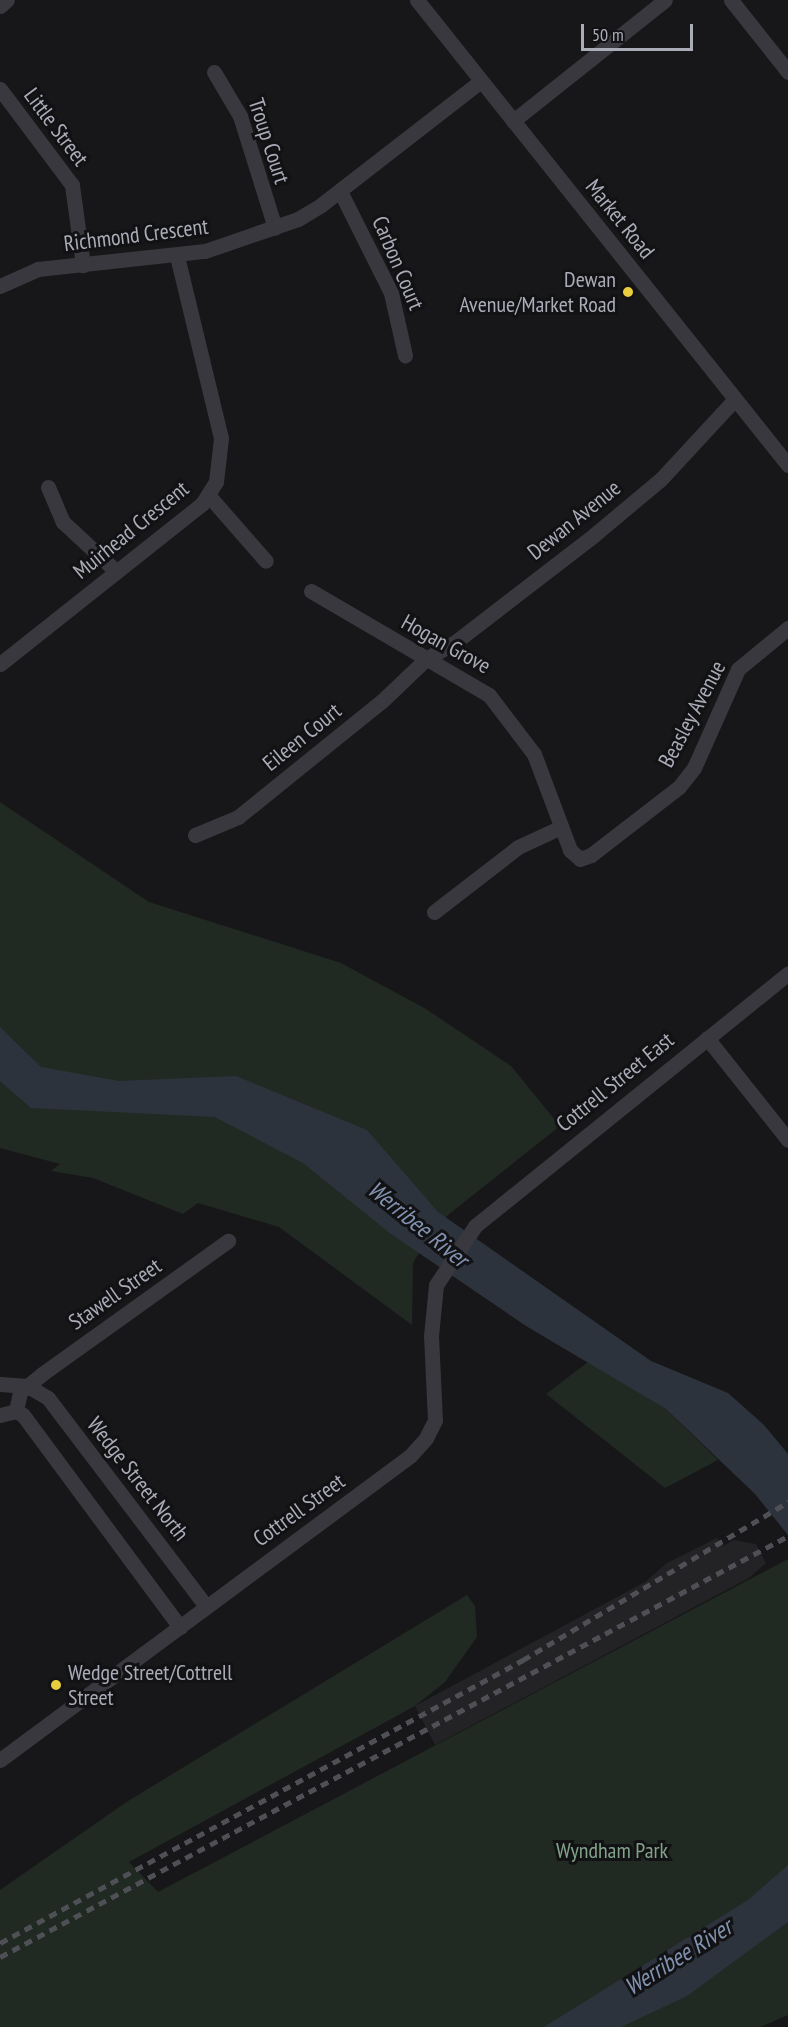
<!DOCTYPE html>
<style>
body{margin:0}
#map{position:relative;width:788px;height:2027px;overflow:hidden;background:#171719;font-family:"PT Sans Narrow",sans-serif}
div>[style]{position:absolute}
.built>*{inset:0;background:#232326}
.green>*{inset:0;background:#212923}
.water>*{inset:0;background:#2d333c}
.minor>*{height:15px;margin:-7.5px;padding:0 7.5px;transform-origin:7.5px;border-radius:7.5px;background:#38383e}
.rail>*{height:4.5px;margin-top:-2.25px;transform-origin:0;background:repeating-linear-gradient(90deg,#4f5056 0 8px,transparent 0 14px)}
.dots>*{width:16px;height:16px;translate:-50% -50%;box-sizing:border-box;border:3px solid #121214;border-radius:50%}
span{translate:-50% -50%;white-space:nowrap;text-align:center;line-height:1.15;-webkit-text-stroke:6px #121214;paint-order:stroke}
.street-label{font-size:22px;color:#aaacb8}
.poi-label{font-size:22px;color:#aaacb8}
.right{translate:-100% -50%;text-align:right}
.left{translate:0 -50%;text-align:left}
.park-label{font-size:22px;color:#82a289}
.water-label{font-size:24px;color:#8293b1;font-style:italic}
.scale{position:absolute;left:581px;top:24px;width:112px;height:27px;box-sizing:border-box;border:3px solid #aaacb8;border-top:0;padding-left:8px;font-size:18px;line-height:21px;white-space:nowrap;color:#aaacb8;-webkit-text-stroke:4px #121214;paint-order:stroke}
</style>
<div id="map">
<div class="built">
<i style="clip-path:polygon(717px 1538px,723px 1546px,734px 1540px,756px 1544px,766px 1563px,749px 1578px,435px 1745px,415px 1706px,645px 1582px,667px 1563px)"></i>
</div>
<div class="green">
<i style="clip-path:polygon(0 802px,149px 902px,341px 963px,426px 1009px,511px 1066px,560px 1126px,448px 1215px,419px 1253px,413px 1263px,412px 1325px,279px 1227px,198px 1203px,183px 1214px,93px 1178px,51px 1171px,60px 1164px,0 1148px)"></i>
<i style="clip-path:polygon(588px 1362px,666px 1409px,718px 1460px,665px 1488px,546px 1394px)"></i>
<i style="clip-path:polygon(788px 1559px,788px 2015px,760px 2027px,0 2027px,0 1890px,128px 1801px,467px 1595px,475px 1606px,477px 1637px,445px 1682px,415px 1706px,129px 1862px,158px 1892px)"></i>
</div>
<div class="water">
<i style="clip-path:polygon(0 1027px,41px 1067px,119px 1081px,236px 1076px,367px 1130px,438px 1212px,651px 1361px,728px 1393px,764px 1425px,788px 1454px,788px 1535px,755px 1494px,666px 1409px,526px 1326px,391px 1234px,303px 1163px,215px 1117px,31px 1108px,0 1081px)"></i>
<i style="clip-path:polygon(788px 1865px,788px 1922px,687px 1996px,621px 2027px,544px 2027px,748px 1900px)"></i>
</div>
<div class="minor">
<i style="left:417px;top:0;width:595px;rotate:51.42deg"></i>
<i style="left:731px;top:0;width:92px;rotate:51.6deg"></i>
<i style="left:0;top:6px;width:9px;rotate:-41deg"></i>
<i style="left:214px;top:72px;width:51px;rotate:59.4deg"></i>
<i style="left:240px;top:116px;width:117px;rotate:72.6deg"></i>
<i style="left:0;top:89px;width:120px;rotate:53.1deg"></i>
<i style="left:72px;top:185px;width:81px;rotate:82.2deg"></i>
<i style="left:513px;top:121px;width:194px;rotate:-38.5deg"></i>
<i style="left:340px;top:191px;width:114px;rotate:63.4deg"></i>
<i style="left:391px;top:293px;width:64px;rotate:77.3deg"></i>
<i style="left:0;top:286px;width:42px;rotate:-24.1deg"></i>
<i style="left:38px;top:269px;width:168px;rotate:-6.2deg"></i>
<i style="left:205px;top:251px;width:98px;rotate:-19deg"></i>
<i style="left:298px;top:219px;width:27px;rotate:-31deg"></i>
<i style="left:321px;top:205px;width:202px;rotate:-37.8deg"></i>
<i style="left:48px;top:487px;width:38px;rotate:67deg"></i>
<i style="left:63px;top:522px;width:72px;rotate:42.8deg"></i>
<i style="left:209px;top:496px;width:86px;rotate:48.8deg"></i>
<i style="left:311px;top:591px;width:206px;rotate:30.3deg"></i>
<i style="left:489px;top:695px;width:74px;rotate:52.7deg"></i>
<i style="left:534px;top:754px;width:103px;rotate:69.4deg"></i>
<i style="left:570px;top:850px;width:13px;rotate:42deg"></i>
<i style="left:580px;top:859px;width:12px;rotate:-20deg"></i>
<i style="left:591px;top:855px;width:111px;rotate:-37.7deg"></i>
<i style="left:679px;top:787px;width:24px;rotate:-52deg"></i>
<i style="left:694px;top:768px;width:108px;rotate:-66deg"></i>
<i style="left:738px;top:669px;width:65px;rotate:-39.4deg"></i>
<i style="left:0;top:664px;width:258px;rotate:-38.4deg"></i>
<i style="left:202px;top:504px;width:26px;rotate:-58deg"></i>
<i style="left:216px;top:482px;width:44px;rotate:-83.5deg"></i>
<i style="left:221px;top:438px;width:187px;rotate:-103.6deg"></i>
<i style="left:195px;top:835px;width:47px;rotate:-22.7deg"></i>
<i style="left:238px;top:817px;width:185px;rotate:-38.9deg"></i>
<i style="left:382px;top:701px;width:61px;rotate:-43.7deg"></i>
<i style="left:426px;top:659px;width:32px;rotate:-30deg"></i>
<i style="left:454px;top:643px;width:177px;rotate:-37.6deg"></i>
<i style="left:594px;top:535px;width:87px;rotate:-39.9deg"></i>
<i style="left:661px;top:479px;width:109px;rotate:-47.2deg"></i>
<i style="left:434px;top:912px;width:106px;rotate:-37.7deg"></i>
<i style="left:518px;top:847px;width:47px;rotate:-24.9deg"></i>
<i style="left:707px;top:1038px;width:130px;rotate:51.5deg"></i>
<i style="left:0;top:1384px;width:28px;rotate:4deg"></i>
<i style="left:28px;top:1386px;width:23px;rotate:31deg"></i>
<i style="left:48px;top:1398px;width:261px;rotate:52.8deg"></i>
<i style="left:16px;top:1411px;width:19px;rotate:-78deg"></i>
<i style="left:20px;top:1392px;width:28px;rotate:-39deg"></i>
<i style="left:42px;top:1374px;width:229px;rotate:-35.6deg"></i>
<i style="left:16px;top:1411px;width:8px;rotate:30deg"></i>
<i style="left:23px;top:1415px;width:264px;rotate:53.5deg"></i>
<i style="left:0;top:1415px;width:16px;rotate:-14deg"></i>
<i style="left:0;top:1760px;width:510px;rotate:-36.56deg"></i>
<i style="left:410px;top:1456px;width:24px;rotate:-48deg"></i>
<i style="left:426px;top:1438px;width:20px;rotate:-63deg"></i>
<i style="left:435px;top:1420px;width:84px;rotate:-92.7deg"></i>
<i style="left:431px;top:1336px;width:51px;rotate:-84.4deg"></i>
<i style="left:436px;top:1285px;width:71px;rotate:-56.5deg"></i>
<i style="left:475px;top:1226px;width:402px;rotate:-38.9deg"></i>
</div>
<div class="rail">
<i style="left:0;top:1943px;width:595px;rotate:-28.42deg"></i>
<i style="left:523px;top:1660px;width:309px;rotate:-30.8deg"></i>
<i style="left:0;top:1957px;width:893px;rotate:-28.11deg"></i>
</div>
<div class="dots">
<i style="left:628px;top:292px;background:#eacd3e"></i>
<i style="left:56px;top:1685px;background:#eacd3e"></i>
</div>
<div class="street-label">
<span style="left:56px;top:127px;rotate:53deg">Little Street</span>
<span style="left:269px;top:141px;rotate:72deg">Troup Court</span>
<span style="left:620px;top:219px;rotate:51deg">Market Road</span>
<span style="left:136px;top:235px;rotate:-7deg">Richmond Crescent</span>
<span style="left:398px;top:263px;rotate:67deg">Carbon Court</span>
<span style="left:574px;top:520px;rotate:-39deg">Dewan Avenue</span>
<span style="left:131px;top:530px;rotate:-39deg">Muirhead Crescent</span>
<span style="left:446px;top:644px;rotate:29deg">Hogan Grove</span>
<span style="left:692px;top:714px;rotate:-62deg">Beasley Avenue</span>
<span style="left:302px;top:737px;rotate:-39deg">Eileen Court</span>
<span style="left:615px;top:1082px;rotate:-39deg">Cottrell Street East</span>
<span style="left:115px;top:1294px;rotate:-35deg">Stawell Street</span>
<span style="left:138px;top:1479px;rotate:52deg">Wedge Street North</span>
<span style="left:299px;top:1510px;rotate:-36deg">Cottrell Street</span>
</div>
<div class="poi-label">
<span class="right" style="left:616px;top:292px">Dewan<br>Avenue/Market Road</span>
<span class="left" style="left:68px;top:1685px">Wedge Street/Cottrell<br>Street</span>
</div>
<div class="park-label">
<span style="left:612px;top:1851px">Wyndham Park</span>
</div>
<div class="water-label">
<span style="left:418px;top:1224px;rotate:39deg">Werribee River</span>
<span style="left:678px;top:1957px;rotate:-32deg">Werribee River</span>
</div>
<div class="scale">50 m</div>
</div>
